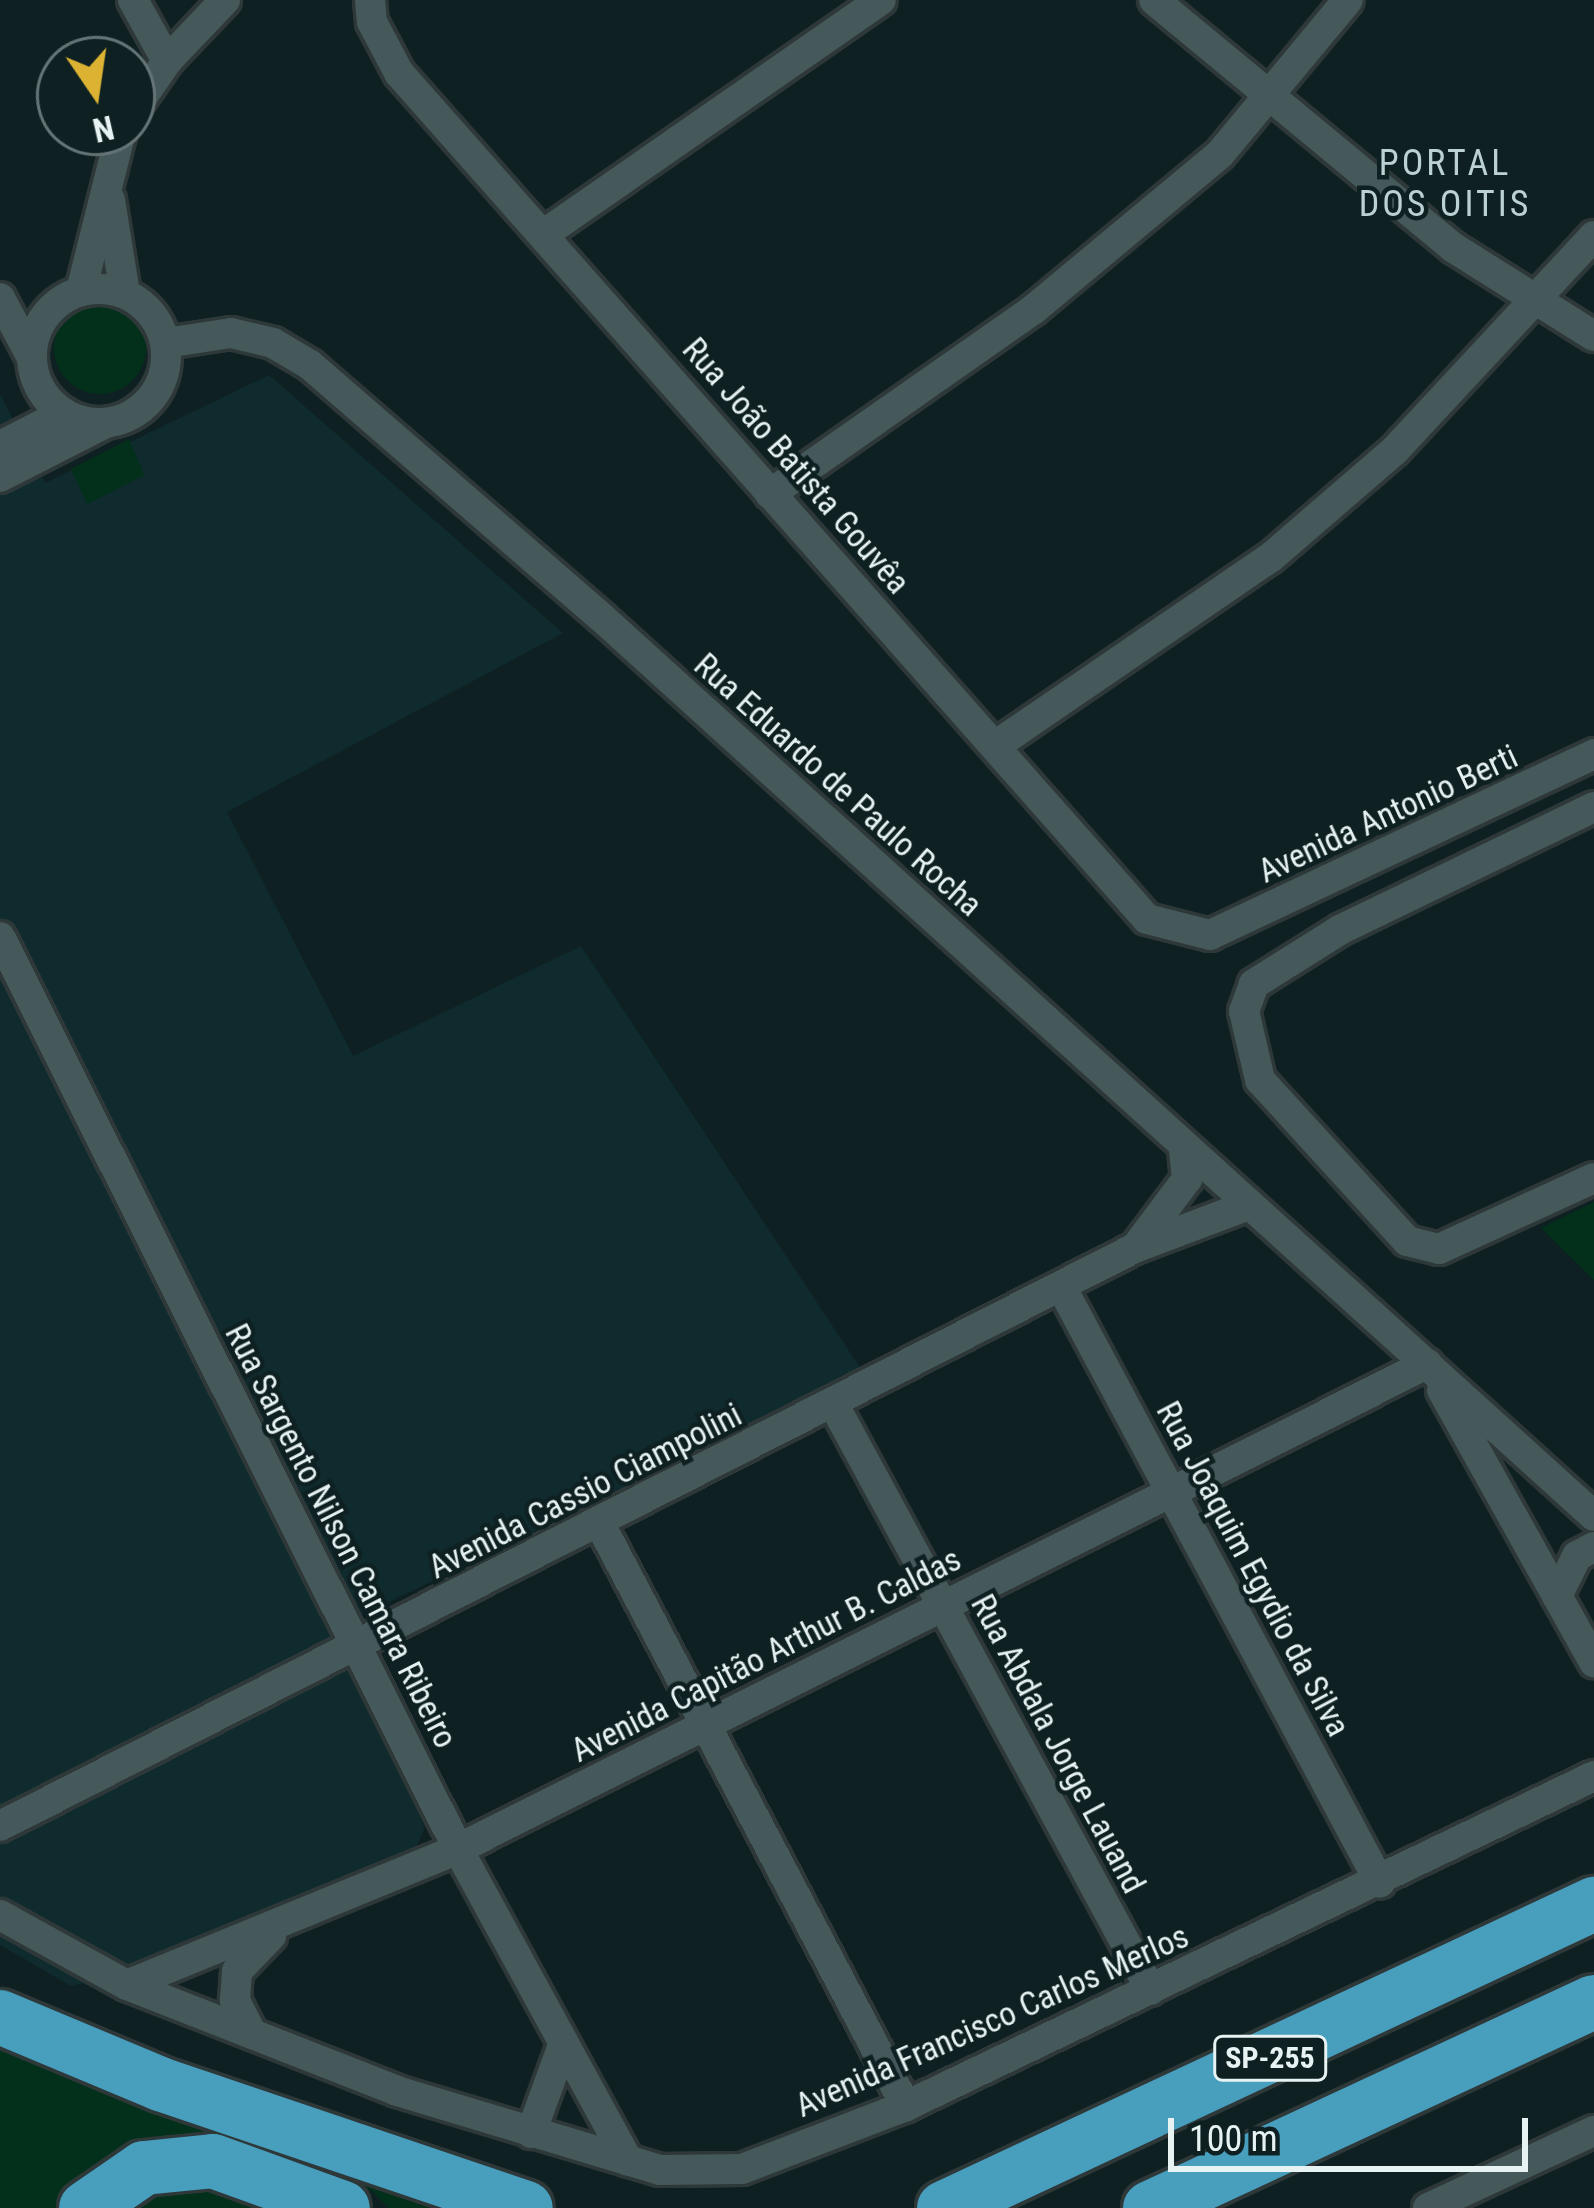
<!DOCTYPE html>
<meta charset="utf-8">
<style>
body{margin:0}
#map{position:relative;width:1594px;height:2208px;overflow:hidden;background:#0e2022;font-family:"Roboto Condensed",sans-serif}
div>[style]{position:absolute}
.built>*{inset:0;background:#0f2b2d}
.green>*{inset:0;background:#03301a}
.round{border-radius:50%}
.roads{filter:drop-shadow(3px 0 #2e3839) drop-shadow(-3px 0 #2e3839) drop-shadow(0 3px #2e3839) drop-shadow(0 -3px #2e3839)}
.street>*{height:30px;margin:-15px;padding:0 15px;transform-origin:15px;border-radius:15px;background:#45585a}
.street>.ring{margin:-15px;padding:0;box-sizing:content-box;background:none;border:30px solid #45585a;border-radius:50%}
.highway>*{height:54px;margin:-27px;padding:0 27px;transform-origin:27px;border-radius:27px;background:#479ebd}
span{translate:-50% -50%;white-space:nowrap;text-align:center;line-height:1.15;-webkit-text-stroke:9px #0e2022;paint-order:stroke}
.shield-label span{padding:3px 9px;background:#0e2022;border:3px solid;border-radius:9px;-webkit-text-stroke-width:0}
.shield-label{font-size:30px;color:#e7f2f3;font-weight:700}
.street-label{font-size:33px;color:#e7f2f3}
.neighbourhood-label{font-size:36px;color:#bbd1d3;letter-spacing:3px}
.north{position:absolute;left:36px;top:36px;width:120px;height:120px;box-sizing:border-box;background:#0e2022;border:3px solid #657476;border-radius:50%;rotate:167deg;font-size:33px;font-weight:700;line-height:48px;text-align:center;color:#e7f2f3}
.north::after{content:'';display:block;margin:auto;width:42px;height:54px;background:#dcb233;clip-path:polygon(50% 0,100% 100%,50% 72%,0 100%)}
.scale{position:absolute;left:1168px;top:2118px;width:360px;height:54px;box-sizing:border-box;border:6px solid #e7f2f3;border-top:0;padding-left:15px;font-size:36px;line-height:42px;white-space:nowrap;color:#e7f2f3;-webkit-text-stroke:9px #0e2022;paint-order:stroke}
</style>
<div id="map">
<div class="built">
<i style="clip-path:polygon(269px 375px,563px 633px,227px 812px,353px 1056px,581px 946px,863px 1372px,331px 1630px,425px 1827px,415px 1850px,153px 1967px,71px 1986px,0 1945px,0 394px,45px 483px)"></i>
</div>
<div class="green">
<i class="round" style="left:54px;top:302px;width:92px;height:92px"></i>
<i style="clip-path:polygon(129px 439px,144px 475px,87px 504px,71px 469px)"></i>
<i style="clip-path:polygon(1594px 1202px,1594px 1280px,1541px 1228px)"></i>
<i style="clip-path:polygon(0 2034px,472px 2208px,389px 2208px,371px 2190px,273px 2152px,206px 2141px,78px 2208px,0 2208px)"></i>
<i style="clip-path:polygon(168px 2180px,321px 2208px,120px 2208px)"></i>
</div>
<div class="roads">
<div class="street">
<i style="left:133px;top:0;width:70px;rotate:60.9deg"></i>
<i style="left:370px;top:0;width:22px;rotate:85deg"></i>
<i style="left:372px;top:22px;width:58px;rotate:62.1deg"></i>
<i style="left:399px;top:73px;width:1129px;rotate:48.52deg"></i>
<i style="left:1147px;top:919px;width:65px;rotate:14.3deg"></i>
<i style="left:1210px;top:935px;width:425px;rotate:-25.2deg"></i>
<i style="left:1154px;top:0;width:389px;rotate:39.6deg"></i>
<i style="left:1454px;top:248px;width:165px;rotate:32.2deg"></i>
<i style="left:132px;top:112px;width:62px;rotate:-55.5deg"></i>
<i style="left:167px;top:61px;width:84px;rotate:-46.4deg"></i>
<i style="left:110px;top:200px;width:95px;rotate:80.9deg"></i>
<i style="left:544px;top:234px;width:410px;rotate:-34.8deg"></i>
<i class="ring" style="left:32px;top:289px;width:104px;height:104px"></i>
<i style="left:81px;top:291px;width:164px;rotate:-75.9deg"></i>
<i style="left:0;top:298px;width:68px;rotate:61.9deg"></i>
<i style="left:166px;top:343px;width:66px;rotate:-8.7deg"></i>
<i style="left:231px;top:333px;width:43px;rotate:13.4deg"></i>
<i style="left:273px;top:343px;width:43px;rotate:30.7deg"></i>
<i style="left:310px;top:365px;width:385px;rotate:40.9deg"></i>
<i style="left:601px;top:617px;width:1339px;rotate:42.16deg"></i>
<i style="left:0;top:446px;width:72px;rotate:-27.3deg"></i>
<i style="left:0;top:477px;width:119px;rotate:-27deg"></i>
<i style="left:770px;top:494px;width:322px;rotate:-35deg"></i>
<i style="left:1034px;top:309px;width:242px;rotate:-39.8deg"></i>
<i style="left:1220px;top:154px;width:200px;rotate:-50.3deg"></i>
<i style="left:995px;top:746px;width:333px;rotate:-34.4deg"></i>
<i style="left:1270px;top:558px;width:165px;rotate:-40.8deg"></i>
<i style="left:1395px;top:450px;width:292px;rotate:-47.1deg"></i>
<i style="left:1594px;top:807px;width:282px;rotate:154.2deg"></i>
<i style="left:1340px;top:930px;width:102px;rotate:147.9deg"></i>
<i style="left:1254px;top:984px;width:29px;rotate:110deg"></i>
<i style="left:1244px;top:1011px;width:71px;rotate:76.9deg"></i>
<i style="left:1260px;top:1080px;width:218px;rotate:47.6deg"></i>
<i style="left:1407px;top:1241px;width:33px;rotate:14deg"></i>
<i style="left:1439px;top:1249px;width:170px;rotate:-24.6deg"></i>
<i style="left:0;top:937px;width:1021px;rotate:63.33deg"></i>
<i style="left:458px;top:1849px;width:355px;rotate:61.4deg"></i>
<i style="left:1139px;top:1243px;width:80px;rotate:-53.1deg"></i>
<i style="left:1187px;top:1179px;width:31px;rotate:-96deg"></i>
<i style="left:1063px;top:1290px;width:672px;rotate:61.87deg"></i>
<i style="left:1442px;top:1390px;width:312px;rotate:60.8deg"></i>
<i style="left:834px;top:1405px;width:665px;rotate:61.55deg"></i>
<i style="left:600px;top:1524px;width:658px;rotate:62.27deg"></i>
<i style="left:1557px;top:1596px;width:45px;rotate:-63.4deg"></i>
<i style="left:1577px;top:1556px;width:19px;rotate:-28deg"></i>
<i style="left:0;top:1826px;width:1274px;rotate:-26.99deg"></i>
<i style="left:1135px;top:1248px;width:122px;rotate:-20.7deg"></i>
<i style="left:0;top:1915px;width:145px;rotate:28.9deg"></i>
<i style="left:127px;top:1985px;width:290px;rotate:21.4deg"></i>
<i style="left:397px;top:2091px;width:275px;rotate:16.7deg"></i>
<i style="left:660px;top:2170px;width:82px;rotate:-0.7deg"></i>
<i style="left:742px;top:2169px;width:176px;rotate:-21deg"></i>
<i style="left:906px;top:2106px;width:763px;rotate:-25.62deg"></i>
<i style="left:127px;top:1985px;width:358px;rotate:-22.3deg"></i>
<i style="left:458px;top:1849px;width:1084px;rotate:-26.59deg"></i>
<i style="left:252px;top:2034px;width:38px;rotate:-117deg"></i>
<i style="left:235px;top:2000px;width:29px;rotate:-86deg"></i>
<i style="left:237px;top:1971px;width:49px;rotate:-45.8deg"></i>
<i style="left:531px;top:2133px;width:90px;rotate:-70deg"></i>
<i style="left:1428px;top:2208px;width:183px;rotate:-24.9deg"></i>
</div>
<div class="highway">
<i style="left:0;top:2017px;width:173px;rotate:22.7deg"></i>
<i style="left:160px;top:2084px;width:386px;rotate:18.7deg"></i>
<i style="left:86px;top:2208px;width:70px;rotate:-34.6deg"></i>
<i style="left:144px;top:2168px;width:69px;rotate:-5.8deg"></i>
<i style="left:213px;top:2161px;width:138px;rotate:19.9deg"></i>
<i style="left:944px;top:2208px;width:718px;rotate:-25.07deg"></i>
<i style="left:1150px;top:2208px;width:489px;rotate:-24.9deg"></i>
</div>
</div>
<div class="shield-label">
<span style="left:1270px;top:2058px">SP-255</span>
</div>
<div class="street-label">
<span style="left:796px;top:466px;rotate:49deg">Rua João Batista Gouvêa</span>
<span style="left:838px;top:785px;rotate:42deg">Rua Eduardo de Paulo Rocha</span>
<span style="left:1388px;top:814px;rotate:-25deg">Avenida Antonio Berti</span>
<span style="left:585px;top:1491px;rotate:-27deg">Avenida Cassio Ciampolini</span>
<span style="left:341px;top:1536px;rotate:63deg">Rua Sargento Nilson Camara Ribeiro</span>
<span style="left:1253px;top:1569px;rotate:62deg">Rua Joaquim Egydio da Silva</span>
<span style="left:766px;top:1655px;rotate:-27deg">Avenida Capitão Arthur B. Caldas</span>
<span style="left:1058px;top:1744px;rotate:62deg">Rua Abdala Jorge Lauand</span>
<span style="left:992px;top:2021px;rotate:-24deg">Avenida Francisco Carlos Merlos</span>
</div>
<div class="neighbourhood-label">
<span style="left:1445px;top:184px">PORTAL<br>DOS OITIS</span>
</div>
<div class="north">N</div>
<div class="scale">100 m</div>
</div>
